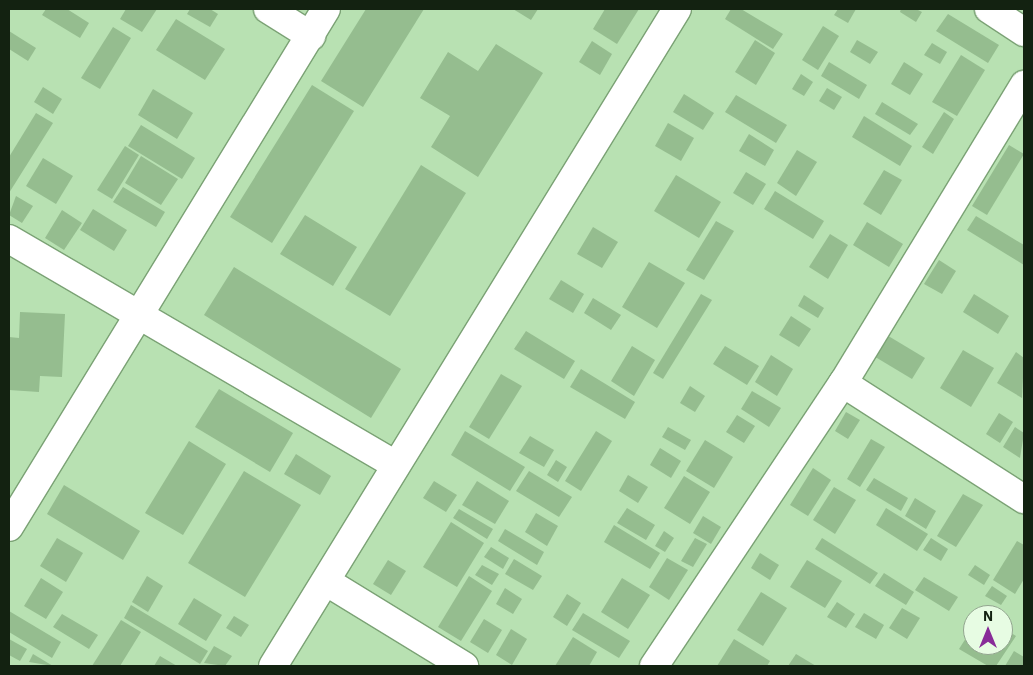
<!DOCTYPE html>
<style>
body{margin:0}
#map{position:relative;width:1033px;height:675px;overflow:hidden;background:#b8e1b2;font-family:"IBM Plex Sans",sans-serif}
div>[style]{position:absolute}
.building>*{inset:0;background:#95bd8f}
.roads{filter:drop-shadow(1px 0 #7ba275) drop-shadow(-1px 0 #7ba275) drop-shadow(0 1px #7ba275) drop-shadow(0 -1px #7ba275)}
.minor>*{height:28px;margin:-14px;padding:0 14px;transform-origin:14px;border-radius:14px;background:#fff}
span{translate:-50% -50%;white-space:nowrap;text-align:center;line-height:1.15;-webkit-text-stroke:4px #e7fce3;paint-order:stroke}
.frame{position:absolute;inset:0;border:10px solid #132211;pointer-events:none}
.north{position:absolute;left:963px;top:605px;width:50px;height:50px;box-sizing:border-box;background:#e7fce3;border:1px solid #92a58f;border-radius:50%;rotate:0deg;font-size:14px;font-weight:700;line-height:20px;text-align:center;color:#132211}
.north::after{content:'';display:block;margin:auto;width:18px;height:22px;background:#882c98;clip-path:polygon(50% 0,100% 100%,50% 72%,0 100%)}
</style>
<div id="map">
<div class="building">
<i style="clip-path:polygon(46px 9px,67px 9px,89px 23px,80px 38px,42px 15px)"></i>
<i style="clip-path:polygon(126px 9px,157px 9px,142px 32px,120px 19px)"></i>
<i style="clip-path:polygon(190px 9px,210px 9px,218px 14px,210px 27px,187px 14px)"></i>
<i style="clip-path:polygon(366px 9px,424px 9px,363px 107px,321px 81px)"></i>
<i style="clip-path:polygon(513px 9px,538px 9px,531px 20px)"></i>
<i style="clip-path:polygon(605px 9px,639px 9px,617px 44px,593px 29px)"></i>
<i style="clip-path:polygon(731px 9px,741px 9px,783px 34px,773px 49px,725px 19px)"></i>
<i style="clip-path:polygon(838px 9px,856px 9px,848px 23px,834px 15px)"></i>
<i style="clip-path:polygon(901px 9px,916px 9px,922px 12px,916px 22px,900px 12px)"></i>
<i style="clip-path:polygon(948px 14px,999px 45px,988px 63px,936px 31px)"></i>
<i style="clip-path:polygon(176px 19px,225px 49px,205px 80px,156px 50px)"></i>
<i style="clip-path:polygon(823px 26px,839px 36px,818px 70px,802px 60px)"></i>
<i style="clip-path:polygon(113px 27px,131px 38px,100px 89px,81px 78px)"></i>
<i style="clip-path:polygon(9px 31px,36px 48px,28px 61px,9px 49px)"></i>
<i style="clip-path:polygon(755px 40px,775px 53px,756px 85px,735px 72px)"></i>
<i style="clip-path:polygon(857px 40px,878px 52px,870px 64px,850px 52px)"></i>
<i style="clip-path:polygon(592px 41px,612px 54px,600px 75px,579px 62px)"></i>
<i style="clip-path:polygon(932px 43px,947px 52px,940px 64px,924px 55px)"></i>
<i style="clip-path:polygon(496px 44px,543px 73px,478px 177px,431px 147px,450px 116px,420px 98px,448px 52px,478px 71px)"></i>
<i style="clip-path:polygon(961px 55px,985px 70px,957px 116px,932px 102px)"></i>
<i style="clip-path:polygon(829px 62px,867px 85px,859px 99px,821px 76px)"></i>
<i style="clip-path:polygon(904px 62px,923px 74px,910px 95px,891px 84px)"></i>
<i style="clip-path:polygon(801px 74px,813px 82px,804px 96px,792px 89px)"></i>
<i style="clip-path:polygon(312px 85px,354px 111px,272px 243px,230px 217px)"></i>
<i style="clip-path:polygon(43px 87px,62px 99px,53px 114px,34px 102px)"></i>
<i style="clip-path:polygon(827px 88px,842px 97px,834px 110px,819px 101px)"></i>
<i style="clip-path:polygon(153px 89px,193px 113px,177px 139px,138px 115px)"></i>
<i style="clip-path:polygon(684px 94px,714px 113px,703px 130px,673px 112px)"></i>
<i style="clip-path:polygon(736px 95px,787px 125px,776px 143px,725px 112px)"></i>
<i style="clip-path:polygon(882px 102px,918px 124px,910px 135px,875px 114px)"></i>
<i style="clip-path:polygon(944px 112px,954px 119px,933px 154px,922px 147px)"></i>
<i style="clip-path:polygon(36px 113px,53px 123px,9px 193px,9px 157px)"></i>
<i style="clip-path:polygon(864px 116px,912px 146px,900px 166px,852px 137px)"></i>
<i style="clip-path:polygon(668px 123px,694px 138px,681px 161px,655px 146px)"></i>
<i style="clip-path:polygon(141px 125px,195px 158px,182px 179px,128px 146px)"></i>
<i style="clip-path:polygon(749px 134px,774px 150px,765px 166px,739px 151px)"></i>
<i style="clip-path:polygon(1009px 145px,1024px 154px,987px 215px,972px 206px)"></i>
<i style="clip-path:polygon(125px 146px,139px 155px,112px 199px,97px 190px)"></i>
<i style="clip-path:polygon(797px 150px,817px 162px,796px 196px,777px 183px)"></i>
<i style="clip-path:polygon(141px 156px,178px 179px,161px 205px,125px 183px)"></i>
<i style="clip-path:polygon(43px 158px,73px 176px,56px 204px,26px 186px)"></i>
<i style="clip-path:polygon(421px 165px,466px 193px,390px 316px,345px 289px)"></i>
<i style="clip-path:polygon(884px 170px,902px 180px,881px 215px,863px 204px)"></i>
<i style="clip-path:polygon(746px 172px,766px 184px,753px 205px,733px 193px)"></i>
<i style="clip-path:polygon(676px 175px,721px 202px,699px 238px,654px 211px)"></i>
<i style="clip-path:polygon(123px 187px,165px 212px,156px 227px,113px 202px)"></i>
<i style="clip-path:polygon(775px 191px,824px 221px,813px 239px,764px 209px)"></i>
<i style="clip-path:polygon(16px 196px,33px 206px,22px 223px,9px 215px)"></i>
<i style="clip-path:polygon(93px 209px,127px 230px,114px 251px,80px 230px)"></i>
<i style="clip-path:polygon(62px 210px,82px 223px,64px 250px,45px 238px)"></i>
<i style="clip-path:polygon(305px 215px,357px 247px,333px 286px,280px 254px)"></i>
<i style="clip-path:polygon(976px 216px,1024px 245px,1024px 265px,967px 230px)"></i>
<i style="clip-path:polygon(716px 221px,734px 231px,704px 280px,686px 270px)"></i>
<i style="clip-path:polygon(867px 222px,903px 244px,889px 267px,853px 245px)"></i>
<i style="clip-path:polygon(593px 227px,618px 242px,602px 268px,577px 254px)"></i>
<i style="clip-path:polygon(830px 234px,848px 245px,828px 279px,809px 267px)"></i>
<i style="clip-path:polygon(939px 260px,956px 271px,942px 294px,924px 284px)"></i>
<i style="clip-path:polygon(649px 262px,685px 283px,657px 328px,622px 307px)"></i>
<i style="clip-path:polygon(234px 267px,401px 369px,371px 418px,204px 315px)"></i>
<i style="clip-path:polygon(561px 280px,584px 294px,573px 313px,549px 299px)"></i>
<i style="clip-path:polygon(701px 294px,712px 300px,663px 379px,653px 373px)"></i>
<i style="clip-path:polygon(974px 294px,1009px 316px,998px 334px,963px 312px)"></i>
<i style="clip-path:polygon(804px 295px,824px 308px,818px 318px,798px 306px)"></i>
<i style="clip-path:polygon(593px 298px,621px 315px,611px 330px,584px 313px)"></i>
<i style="clip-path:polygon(20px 312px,65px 314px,62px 377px,40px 376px,39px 392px,9px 390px,9px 337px,19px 338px)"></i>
<i style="clip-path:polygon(791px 316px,811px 329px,799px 347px,779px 335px)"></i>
<i style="clip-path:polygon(526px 331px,575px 361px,564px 379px,514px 349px)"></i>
<i style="clip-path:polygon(885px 334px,925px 358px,912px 379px,872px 355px)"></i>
<i style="clip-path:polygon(632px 346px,655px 360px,634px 396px,611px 381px)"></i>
<i style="clip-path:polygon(725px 346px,759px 366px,747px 385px,713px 364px)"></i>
<i style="clip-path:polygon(963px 350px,994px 368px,971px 407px,940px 388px)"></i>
<i style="clip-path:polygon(1016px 352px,1024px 358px,1022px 398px,997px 383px)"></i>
<i style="clip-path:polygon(771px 355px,793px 369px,777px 396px,755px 382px)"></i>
<i style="clip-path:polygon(581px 369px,635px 402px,625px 419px,570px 387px)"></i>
<i style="clip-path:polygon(501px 374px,522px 386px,489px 439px,469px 427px)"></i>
<i style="clip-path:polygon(690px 386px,705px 396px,695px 412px,680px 403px)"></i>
<i style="clip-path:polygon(219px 389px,293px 433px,270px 472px,195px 427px)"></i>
<i style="clip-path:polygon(752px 391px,781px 408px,769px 427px,741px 409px)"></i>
<i style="clip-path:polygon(846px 412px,860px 420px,848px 439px,835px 431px)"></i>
<i style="clip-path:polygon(999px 413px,1013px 422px,1000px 443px,986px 434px)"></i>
<i style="clip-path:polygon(737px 415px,755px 426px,744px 443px,726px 432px)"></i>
<i style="clip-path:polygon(668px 427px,691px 440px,685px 450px,662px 437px)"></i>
<i style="clip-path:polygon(1015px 427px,1024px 433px,1020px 458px,1003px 447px)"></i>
<i style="clip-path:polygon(465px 431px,525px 467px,510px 491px,451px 455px)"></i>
<i style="clip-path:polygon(596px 431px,612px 441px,581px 491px,565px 481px)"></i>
<i style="clip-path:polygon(530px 436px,554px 450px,544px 467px,519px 453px)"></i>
<i style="clip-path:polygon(871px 439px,885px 447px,860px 487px,847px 479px)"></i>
<i style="clip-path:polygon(705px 440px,733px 457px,714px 488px,686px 471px)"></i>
<i style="clip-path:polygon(189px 441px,226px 464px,183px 535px,145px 513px)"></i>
<i style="clip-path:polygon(660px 448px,681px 461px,671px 478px,650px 465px)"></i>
<i style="clip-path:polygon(296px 454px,331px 476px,320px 495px,284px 474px)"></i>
<i style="clip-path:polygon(556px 460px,567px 467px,558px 482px,547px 475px)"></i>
<i style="clip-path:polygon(813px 468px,831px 480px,808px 516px,790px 505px)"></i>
<i style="clip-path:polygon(244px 471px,301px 505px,245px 597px,188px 563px)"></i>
<i style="clip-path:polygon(529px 471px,572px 497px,559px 517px,516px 491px)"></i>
<i style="clip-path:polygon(628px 475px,648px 487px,638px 503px,619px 491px)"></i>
<i style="clip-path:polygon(684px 476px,710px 492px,690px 524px,664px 508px)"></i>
<i style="clip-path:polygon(874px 478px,908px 498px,901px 511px,866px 490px)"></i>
<i style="clip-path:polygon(434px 481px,457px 495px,446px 512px,423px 498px)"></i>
<i style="clip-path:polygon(477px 481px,509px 501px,495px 524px,462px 505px)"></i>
<i style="clip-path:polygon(64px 485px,140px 531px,123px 560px,47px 514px)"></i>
<i style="clip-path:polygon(834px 487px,856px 500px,835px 534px,813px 520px)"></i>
<i style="clip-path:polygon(963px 494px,983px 505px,956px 547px,937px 536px)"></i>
<i style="clip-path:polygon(915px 498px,936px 511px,926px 529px,905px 516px)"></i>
<i style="clip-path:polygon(627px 508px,655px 525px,646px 540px,617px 523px)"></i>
<i style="clip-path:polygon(886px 508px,928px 534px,917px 551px,876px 525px)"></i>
<i style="clip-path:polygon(459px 509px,493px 529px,487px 539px,453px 518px)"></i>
<i style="clip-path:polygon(536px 513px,558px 526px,547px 546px,525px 532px)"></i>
<i style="clip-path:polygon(703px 516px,721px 527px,711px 544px,693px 533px)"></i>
<i style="clip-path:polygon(451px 522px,484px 543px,457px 587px,423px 567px)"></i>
<i style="clip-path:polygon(614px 525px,660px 553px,650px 569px,604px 542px)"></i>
<i style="clip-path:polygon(505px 529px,544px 552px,537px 565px,498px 541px)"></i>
<i style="clip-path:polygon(664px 531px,674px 538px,665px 552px,655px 546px)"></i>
<i style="clip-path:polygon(57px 538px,83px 553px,66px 582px,40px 566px)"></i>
<i style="clip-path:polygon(695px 538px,707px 544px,693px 567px,681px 561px)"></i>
<i style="clip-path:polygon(822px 538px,878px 573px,870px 584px,815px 549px)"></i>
<i style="clip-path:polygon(931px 538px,948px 549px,941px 561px,923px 550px)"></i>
<i style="clip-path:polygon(1017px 541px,1024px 545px,1024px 579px,1015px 594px,993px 580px)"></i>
<i style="clip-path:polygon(491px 547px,509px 558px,503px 569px,484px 557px)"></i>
<i style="clip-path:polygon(760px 553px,779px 565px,770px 580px,751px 568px)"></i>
<i style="clip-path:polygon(667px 558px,688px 570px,669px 600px,649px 587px)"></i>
<i style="clip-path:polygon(514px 559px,542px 576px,533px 590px,505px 574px)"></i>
<i style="clip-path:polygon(388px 560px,406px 571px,391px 595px,373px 584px)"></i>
<i style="clip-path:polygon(807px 560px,842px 581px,825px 608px,790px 587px)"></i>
<i style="clip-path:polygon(482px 565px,499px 574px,492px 585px,475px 575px)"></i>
<i style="clip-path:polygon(975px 565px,990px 575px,984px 585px,968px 575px)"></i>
<i style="clip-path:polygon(884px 573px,914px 592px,906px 605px,875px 586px)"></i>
<i style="clip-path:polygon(147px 576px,163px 586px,148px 612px,132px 602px)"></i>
<i style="clip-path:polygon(469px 576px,492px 591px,461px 641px,438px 627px)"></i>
<i style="clip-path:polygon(924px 577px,958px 597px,949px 611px,915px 590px)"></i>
<i style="clip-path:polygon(41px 578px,63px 592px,46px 619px,24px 606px)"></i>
<i style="clip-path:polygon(622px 578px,650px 595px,628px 629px,601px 612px)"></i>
<i style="clip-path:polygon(992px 586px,1007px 596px,1001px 605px,985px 596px)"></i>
<i style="clip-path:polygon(505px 588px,522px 599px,513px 614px,496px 604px)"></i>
<i style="clip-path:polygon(761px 592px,787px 608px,763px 646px,737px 630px)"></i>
<i style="clip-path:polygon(567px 594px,581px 603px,567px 626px,553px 617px)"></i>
<i style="clip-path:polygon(194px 598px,222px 615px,206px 641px,178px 624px)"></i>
<i style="clip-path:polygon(837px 602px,855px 614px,846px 628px,827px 617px)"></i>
<i style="clip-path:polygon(131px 605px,208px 651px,200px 664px,124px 618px)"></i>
<i style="clip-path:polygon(902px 608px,920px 618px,907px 639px,889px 628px)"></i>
<i style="clip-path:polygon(9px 611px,61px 642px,52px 658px,9px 632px)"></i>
<i style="clip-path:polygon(583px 613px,630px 641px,619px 658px,572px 630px)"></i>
<i style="clip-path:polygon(864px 613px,884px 625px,876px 639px,855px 627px)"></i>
<i style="clip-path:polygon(62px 614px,98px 635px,89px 649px,53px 627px)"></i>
<i style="clip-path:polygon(234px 616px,249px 625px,241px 637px,226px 628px)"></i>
<i style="clip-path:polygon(484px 619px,502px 630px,488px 653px,470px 642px)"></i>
<i style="clip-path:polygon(121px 620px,141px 632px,120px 666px,92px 666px)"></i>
<i style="clip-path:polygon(973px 627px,973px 645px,1003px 645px,1003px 628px,1016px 636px,996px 666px,988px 666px,959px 649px)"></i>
<i style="clip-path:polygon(511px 629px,527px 639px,512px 665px,496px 655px)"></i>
<i style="clip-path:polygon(573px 637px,597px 652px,589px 666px,555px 666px)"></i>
<i style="clip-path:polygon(9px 639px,27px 649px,20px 661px,9px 655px)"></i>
<i style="clip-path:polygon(734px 639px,770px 661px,767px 666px,717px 666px)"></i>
<i style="clip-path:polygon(214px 646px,232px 656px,225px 666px,204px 663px)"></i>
<i style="clip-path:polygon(1014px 651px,1024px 657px,1024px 666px,1005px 666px)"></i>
<i style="clip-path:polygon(33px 654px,53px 666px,29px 662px)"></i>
<i style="clip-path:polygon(796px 654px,816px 666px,788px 666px)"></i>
<i style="clip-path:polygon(160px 656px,177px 666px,154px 666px)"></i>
</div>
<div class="roads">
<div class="minor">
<i style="left:268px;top:9px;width:51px;rotate:32.1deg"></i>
<i style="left:989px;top:9px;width:42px;rotate:33.3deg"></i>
<i style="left:9px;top:239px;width:448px;rotate:30.3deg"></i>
<i style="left:843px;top:383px;width:215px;rotate:32.7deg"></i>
<i style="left:9px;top:527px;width:607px;rotate:-58.53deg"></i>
<i style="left:327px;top:582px;width:161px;rotate:31.5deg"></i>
<i style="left:273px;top:666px;width:771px;rotate:-58.41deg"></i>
<i style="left:654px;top:666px;width:340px;rotate:-56.3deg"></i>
<i style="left:843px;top:383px;width:349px;rotate:-58.7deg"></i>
</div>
</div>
<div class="frame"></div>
<div class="north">N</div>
</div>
